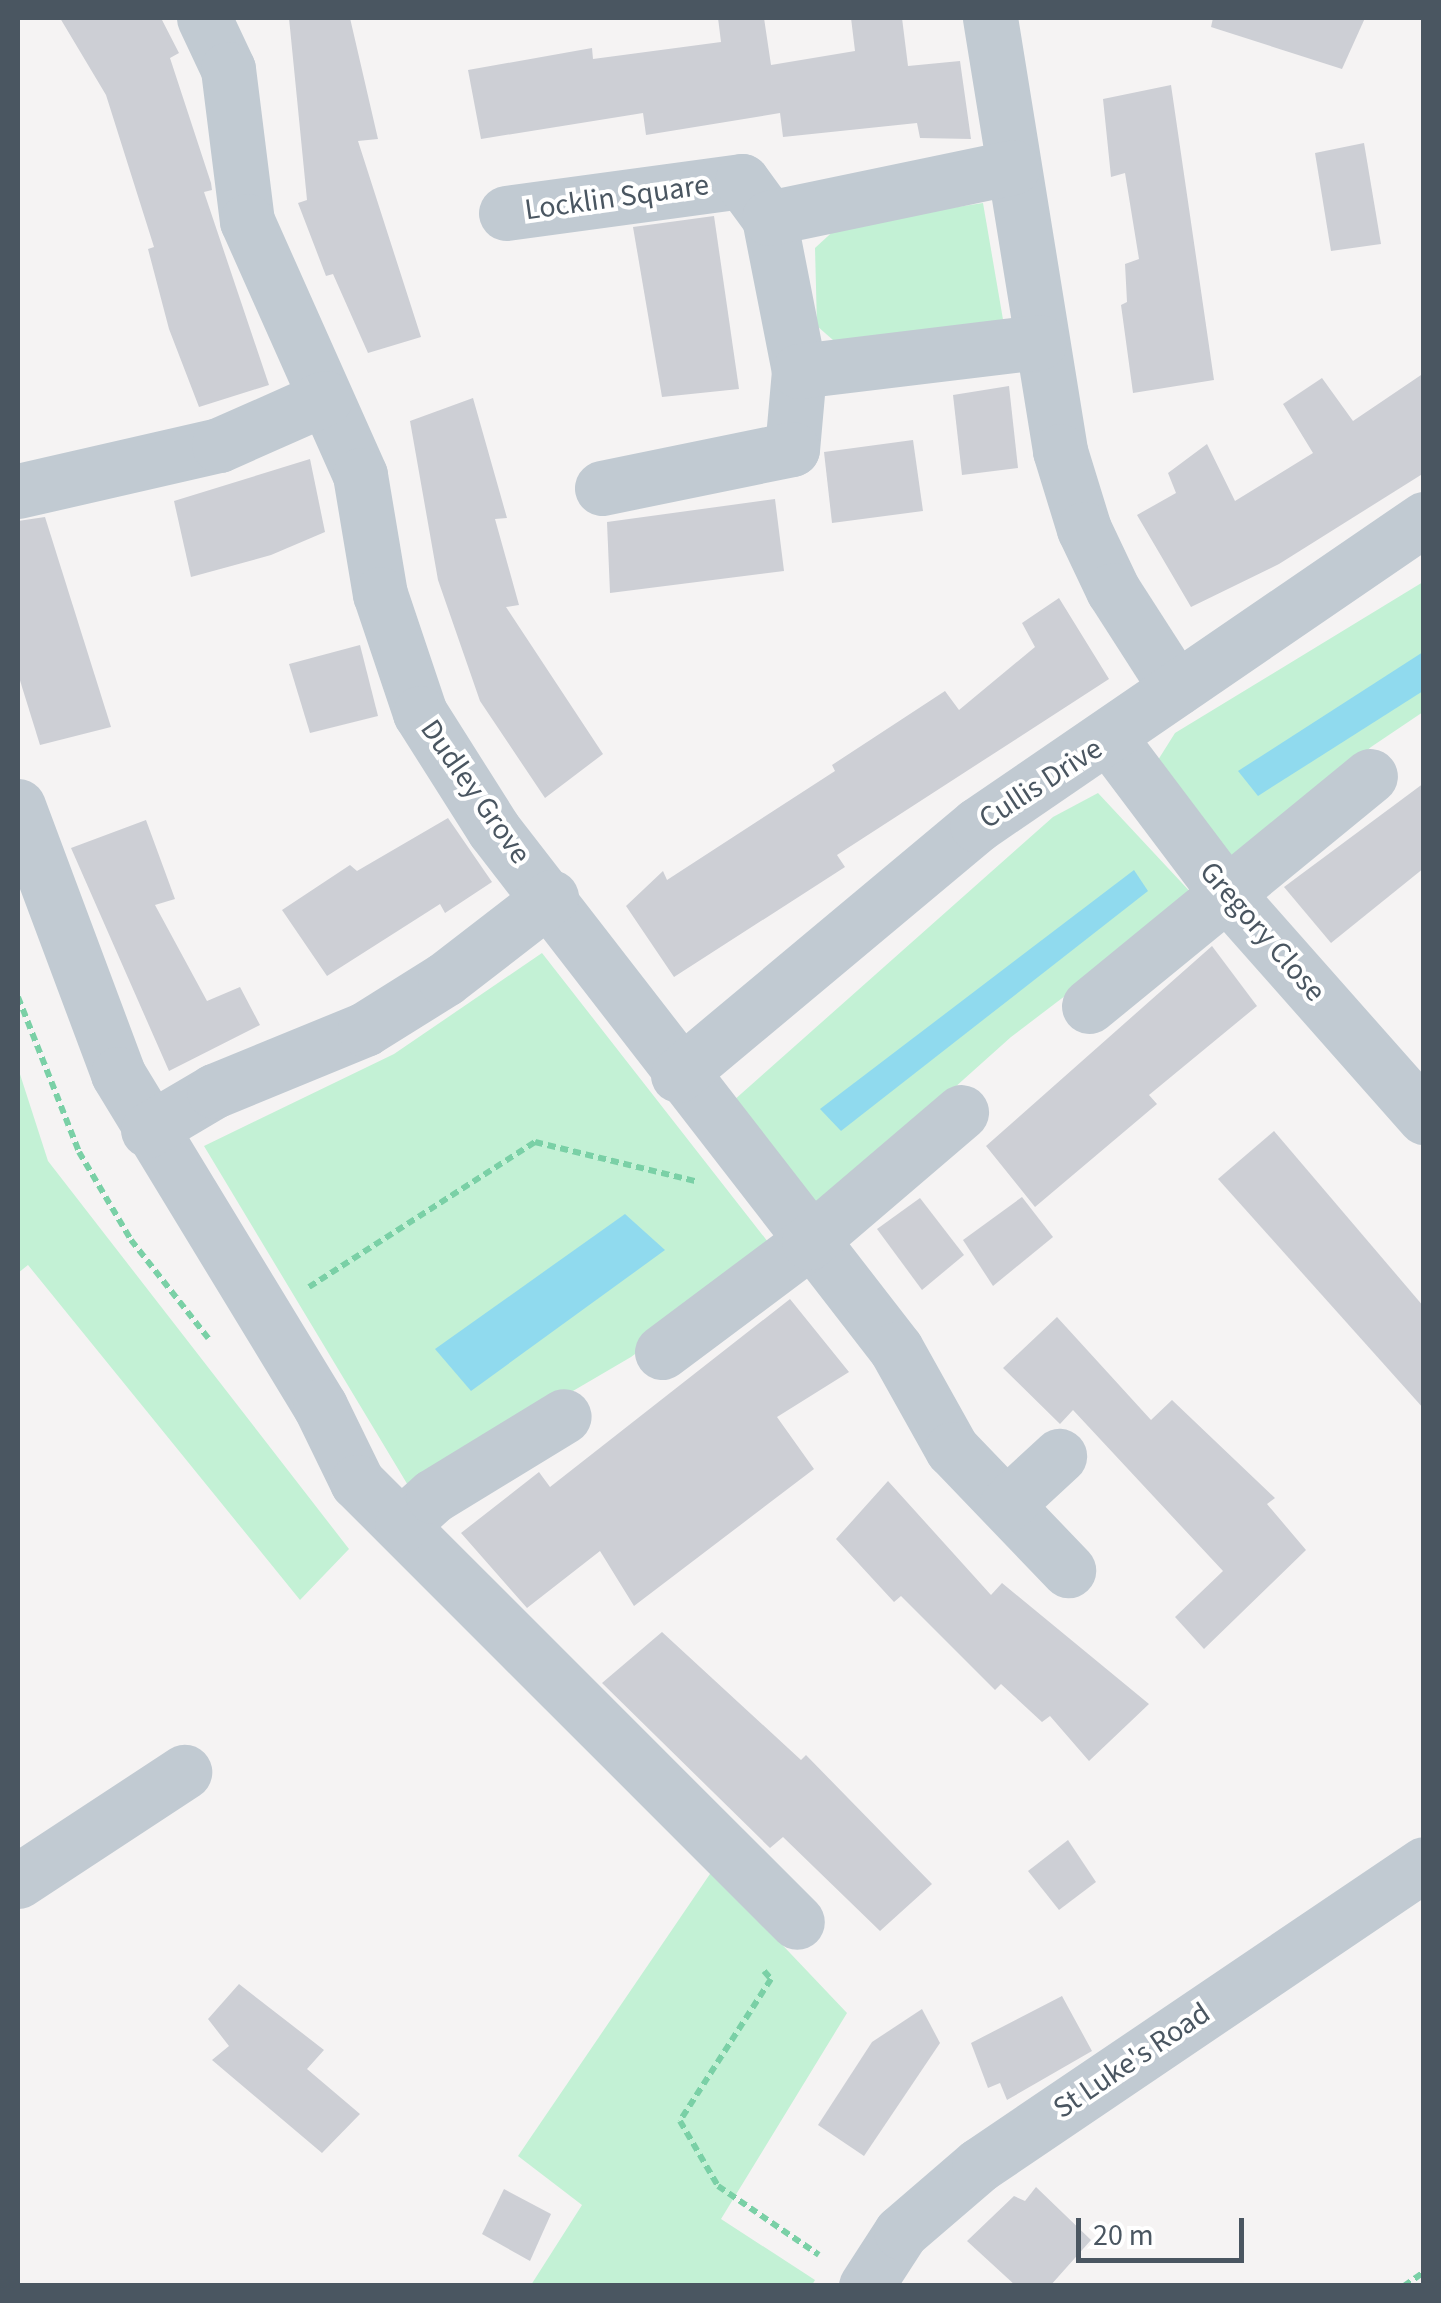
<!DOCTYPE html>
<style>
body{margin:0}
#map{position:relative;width:1441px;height:2303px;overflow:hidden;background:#f5f3f3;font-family:"Source Sans 3",sans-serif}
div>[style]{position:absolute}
.green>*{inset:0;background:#c3f1d5}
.water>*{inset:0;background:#90daee}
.building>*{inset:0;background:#cdcfd5}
.path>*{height:6px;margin-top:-3px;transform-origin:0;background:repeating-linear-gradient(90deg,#7ad0a6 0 8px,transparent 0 13px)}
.minor>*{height:55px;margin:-27.5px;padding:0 27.5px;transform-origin:27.5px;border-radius:27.5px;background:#c1cad2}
span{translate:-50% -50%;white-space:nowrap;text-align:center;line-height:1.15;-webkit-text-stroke:8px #fff;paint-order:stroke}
.street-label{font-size:30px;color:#4a5661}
.frame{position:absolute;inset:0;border:20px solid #4a5661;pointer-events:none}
.scale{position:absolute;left:1076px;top:2218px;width:168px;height:45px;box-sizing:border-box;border:5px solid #4a5661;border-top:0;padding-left:12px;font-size:30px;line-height:35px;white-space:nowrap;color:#4a5661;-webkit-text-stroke:8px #fff;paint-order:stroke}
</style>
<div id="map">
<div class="green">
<i style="clip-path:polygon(983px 203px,1006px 337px,849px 354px,817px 326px,815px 248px,840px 225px)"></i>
<i style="clip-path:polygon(1423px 582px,1423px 712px,1371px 747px,1236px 864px,1153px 768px,1175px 733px)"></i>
<i style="clip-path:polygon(1098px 793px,1195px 897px,1011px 1037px,820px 1208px,733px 1101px,1053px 817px)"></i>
<i style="clip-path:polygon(542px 953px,775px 1251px,631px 1357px,409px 1487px,204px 1146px,394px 1054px)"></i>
<i style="clip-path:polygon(18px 1068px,48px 1161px,349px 1549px,300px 1600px,28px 1265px,18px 1273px)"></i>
<i style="clip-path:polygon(712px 1871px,847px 2013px,721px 2219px,815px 2280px,812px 2285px,531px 2285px,582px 2205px,518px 2156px)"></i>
</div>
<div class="water">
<i style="clip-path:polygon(1423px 652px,1423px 691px,1258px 796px,1238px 771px)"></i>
<i style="clip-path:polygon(1134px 870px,1148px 891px,841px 1131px,820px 1109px)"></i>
<i style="clip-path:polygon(625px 1214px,665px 1250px,471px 1391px,435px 1349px)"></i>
</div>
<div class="building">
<i style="clip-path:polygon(60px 18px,161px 18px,179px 53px,170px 58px,211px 183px,212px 190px,204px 192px,269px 385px,199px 407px,169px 329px,148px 249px,154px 247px,106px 95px)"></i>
<i style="clip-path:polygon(289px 18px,350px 18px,378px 139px,358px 141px,421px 337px,368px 353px,333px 274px,326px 276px,298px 203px,307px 200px)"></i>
<i style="clip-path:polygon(718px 18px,764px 18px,771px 65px,855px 51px,851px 18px,902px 18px,908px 66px,960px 61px,971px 139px,920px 138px,917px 123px,783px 137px,780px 113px,646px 135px,643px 113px,481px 139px,468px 70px,592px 48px,593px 59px,721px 42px)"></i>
<i style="clip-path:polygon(1213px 18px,1365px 18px,1342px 69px,1211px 27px)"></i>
<i style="clip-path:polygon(1171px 85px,1214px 380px,1133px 393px,1121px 305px,1127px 302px,1125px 264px,1139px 259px,1125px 173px,1111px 177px,1103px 99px)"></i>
<i style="clip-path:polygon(1364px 143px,1381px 244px,1331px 251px,1315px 153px)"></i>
<i style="clip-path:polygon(714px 216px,739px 389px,662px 397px,633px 227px)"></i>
<i style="clip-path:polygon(1424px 373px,1424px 473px,1279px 564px,1191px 607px,1137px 515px,1176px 493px,1168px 473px,1207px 444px,1235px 501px,1313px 453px,1283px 404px,1322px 378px,1353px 421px)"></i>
<i style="clip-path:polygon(1009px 386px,1018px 468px,962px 475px,953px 395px)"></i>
<i style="clip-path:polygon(473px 398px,507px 518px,495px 519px,519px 605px,506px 607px,603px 754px,545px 798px,480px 701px,438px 580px,410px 421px)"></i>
<i style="clip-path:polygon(913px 440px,923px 511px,832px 523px,824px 452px)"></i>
<i style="clip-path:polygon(310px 459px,325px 532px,271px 555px,191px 577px,174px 501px)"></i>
<i style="clip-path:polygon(775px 499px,784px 571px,610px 593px,607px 522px)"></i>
<i style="clip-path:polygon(45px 517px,111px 727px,40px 745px,18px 674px,18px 521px)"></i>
<i style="clip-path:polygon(1059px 598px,1109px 679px,837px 855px,845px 867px,674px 977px,626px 906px,663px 871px,667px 880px,835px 771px,832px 765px,945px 691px,959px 710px,1035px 647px,1022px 623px)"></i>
<i style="clip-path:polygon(360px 645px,378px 716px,310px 733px,289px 664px)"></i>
<i style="clip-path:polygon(1424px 783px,1424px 868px,1331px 943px,1284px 887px)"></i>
<i style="clip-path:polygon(448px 818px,492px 882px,445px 913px,440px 904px,327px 976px,282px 910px,350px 865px,357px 871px)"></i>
<i style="clip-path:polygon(146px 820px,175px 899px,155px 905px,207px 1001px,240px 987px,260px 1025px,169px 1071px,71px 848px)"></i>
<i style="clip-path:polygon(1212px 946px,1257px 1006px,1149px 1095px,1157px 1104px,1035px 1207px,986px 1146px)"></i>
<i style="clip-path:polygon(1274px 1131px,1424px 1307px,1424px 1409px,1218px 1179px)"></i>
<i style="clip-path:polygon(1022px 1197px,1053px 1237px,993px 1286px,963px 1240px)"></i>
<i style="clip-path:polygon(920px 1198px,964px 1255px,922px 1290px,877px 1229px)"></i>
<i style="clip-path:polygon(790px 1299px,849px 1372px,777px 1417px,814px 1469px,634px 1606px,600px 1551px,527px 1608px,461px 1533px,539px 1472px,550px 1487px)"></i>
<i style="clip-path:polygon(1057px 1317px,1151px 1420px,1172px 1400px,1275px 1498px,1267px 1504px,1306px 1550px,1204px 1649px,1175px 1617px,1223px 1571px,1073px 1410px,1060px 1424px,1003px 1368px)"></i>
<i style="clip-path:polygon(888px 1481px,991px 1595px,1002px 1583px,1149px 1704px,1089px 1761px,1050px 1716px,1042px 1722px,1001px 1684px,995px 1690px,901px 1596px,894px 1602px,836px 1539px)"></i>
<i style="clip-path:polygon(662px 1632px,801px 1760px,806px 1755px,932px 1884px,880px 1931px,783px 1837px,770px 1848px,602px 1683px)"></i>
<i style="clip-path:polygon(1068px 1840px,1096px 1882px,1059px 1910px,1028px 1871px)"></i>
<i style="clip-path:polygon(239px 1984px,324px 2050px,307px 2069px,360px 2114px,322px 2153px,212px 2060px,229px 2046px,208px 2019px)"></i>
<i style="clip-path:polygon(1062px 1996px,1092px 2051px,1007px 2100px,1000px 2083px,988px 2088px,971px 2043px)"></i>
<i style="clip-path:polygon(922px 2009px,940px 2043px,864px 2156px,818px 2125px,872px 2042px)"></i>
<i style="clip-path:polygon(1036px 2187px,1091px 2240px,1050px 2286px,1016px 2286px,967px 2241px,1014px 2196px,1025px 2201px)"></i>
<i style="clip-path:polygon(504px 2189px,551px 2214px,530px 2261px,482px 2234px)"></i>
</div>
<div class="path">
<i style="left:18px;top:997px;width:167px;rotate:68.5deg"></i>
<i style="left:79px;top:1152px;width:102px;rotate:59.4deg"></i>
<i style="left:131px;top:1240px;width:125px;rotate:51.8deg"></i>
<i style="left:309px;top:1287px;width:269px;rotate:-32.7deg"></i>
<i style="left:535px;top:1142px;width:165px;rotate:13.7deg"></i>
<i style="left:764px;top:1971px;width:11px;rotate:49deg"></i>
<i style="left:771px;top:1979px;width:169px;rotate:122.7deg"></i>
<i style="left:680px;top:2121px;width:75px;rotate:59.7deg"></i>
<i style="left:718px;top:2186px;width:122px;rotate:34.3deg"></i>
<i style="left:1404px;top:2286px;width:24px;rotate:-35deg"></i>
</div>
<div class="minor">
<i style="left:204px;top:18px;width:56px;rotate:64.8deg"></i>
<i style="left:228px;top:69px;width:153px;rotate:82.9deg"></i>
<i style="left:247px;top:221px;width:278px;rotate:66deg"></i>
<i style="left:360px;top:475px;width:121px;rotate:80.5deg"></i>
<i style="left:380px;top:594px;width:126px;rotate:71.4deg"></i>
<i style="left:420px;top:713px;width:138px;rotate:57.7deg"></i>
<i style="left:494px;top:830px;width:656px;rotate:52.24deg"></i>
<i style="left:896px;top:1349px;width:115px;rotate:60.8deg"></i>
<i style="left:952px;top:1449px;width:168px;rotate:46.2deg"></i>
<i style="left:990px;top:18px;width:439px;rotate:80.8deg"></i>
<i style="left:1060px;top:451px;width:82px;rotate:72.9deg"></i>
<i style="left:1084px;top:529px;width:68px;rotate:64.6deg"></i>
<i style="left:1113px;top:590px;width:117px;rotate:57.3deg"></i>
<i style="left:506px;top:213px;width:238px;rotate:-7.7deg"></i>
<i style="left:742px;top:181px;width:46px;rotate:53.9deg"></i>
<i style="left:769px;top:218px;width:156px;rotate:78.9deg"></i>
<i style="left:799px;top:371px;width:78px;rotate:95.1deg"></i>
<i style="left:792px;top:449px;width:194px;rotate:168.4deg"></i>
<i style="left:769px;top:218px;width:249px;rotate:-11.8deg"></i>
<i style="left:799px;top:371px;width:242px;rotate:-6.9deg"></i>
<i style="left:18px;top:491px;width:206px;rotate:-12.9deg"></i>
<i style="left:219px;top:445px;width:116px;rotate:-23.9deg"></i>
<i style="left:1110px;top:739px;width:194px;rotate:53deg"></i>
<i style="left:1227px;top:894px;width:298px;rotate:48.5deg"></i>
<i style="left:18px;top:806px;width:286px;rotate:69.5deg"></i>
<i style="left:118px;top:1074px;width:389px;rotate:58.7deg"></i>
<i style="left:320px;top:1406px;width:85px;rotate:64deg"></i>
<i style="left:357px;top:1482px;width:622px;rotate:45deg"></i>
<i style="left:1089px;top:1006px;width:363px;rotate:-39.3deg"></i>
<i style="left:678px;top:1075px;width:390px;rotate:-39.9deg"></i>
<i style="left:977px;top:825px;width:542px;rotate:-34.39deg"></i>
<i style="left:148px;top:1130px;width:77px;rotate:-30.6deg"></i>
<i style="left:214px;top:1091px;width:163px;rotate:-22.3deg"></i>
<i style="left:365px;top:1029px;width:94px;rotate:-32deg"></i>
<i style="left:445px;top:979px;width:134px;rotate:-37.7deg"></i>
<i style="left:662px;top:1352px;width:184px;rotate:-36.8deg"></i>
<i style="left:809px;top:1242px;width:200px;rotate:-40.5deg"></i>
<i style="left:1007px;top:1504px;width:71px;rotate:-42.7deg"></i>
<i style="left:402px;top:1524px;width:42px;rotate:-42.1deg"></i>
<i style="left:433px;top:1496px;width:153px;rotate:-31.4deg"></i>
<i style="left:18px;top:1881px;width:199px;rotate:-33.3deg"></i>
<i style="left:866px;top:2286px;width:64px;rotate:-57.1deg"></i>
<i style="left:901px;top:2232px;width:103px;rotate:-40.7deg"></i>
<i style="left:979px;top:2165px;width:537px;rotate:-34.07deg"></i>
</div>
<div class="street-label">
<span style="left:617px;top:198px;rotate:-8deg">Locklin Square</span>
<span style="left:1041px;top:784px;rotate:-33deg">Cullis Drive</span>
<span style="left:475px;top:792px;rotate:55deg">Dudley Grove</span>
<span style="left:1262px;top:932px;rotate:49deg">Gregory Close</span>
<span style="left:1132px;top:2061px;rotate:-34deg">St Luke's Road</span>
</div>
<div class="frame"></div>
<div class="scale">20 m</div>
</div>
